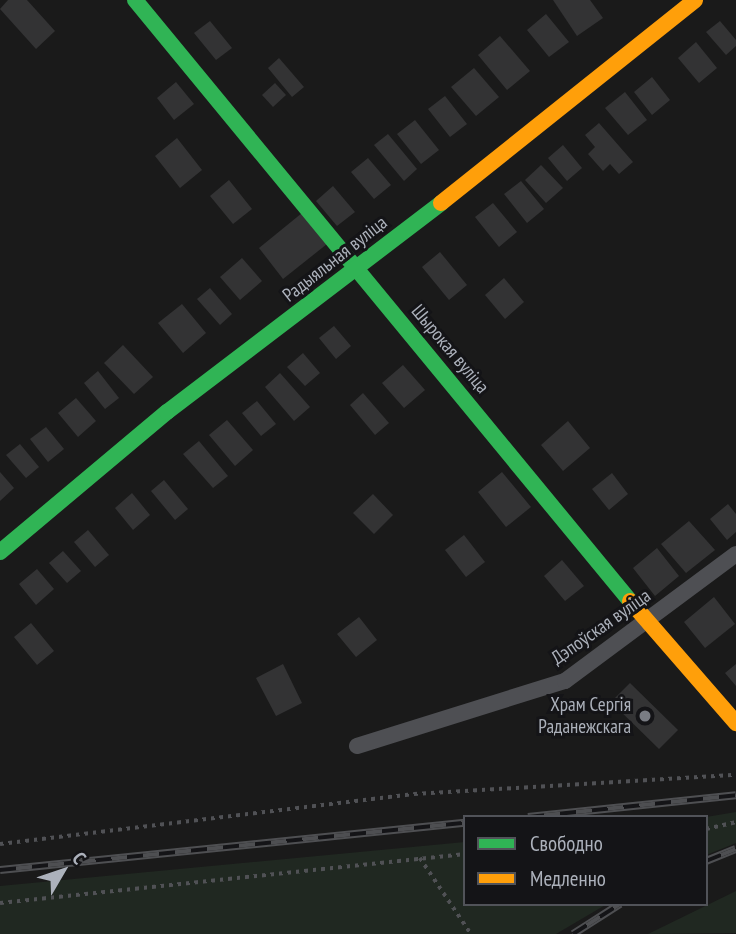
<!DOCTYPE html>
<meta charset="utf-8">
<style>
body{margin:0}
#map{position:relative;width:736px;height:934px;overflow:hidden;background:#1a1a1a;font-family:"PT Sans Narrow",sans-serif}
div>[style]{position:absolute}
.green>*{inset:0;background:#202821}
.building>*{inset:0;background:#333334}
.path>*{height:3.5px;margin-top:-1.75px;transform-origin:0;background:repeating-linear-gradient(90deg,#505155 0 3.5px,transparent 0 8.5px)}
.street>*{height:16px;margin:-8px;padding:0 8px;transform-origin:8px;border-radius:8px;background:#4e4f53}
.fast>*{height:16px;margin:-8px;padding:0 8px;transform-origin:8px;border-radius:8px;background:#30b455}
.slow>*{height:16px;margin:-8px;padding:0 8px;transform-origin:8px;border-radius:8px;background:#ff9f0a}
.rail>*{height:8px;margin-top:-4px;transform-origin:0;background:repeating-linear-gradient(90deg,#141417 0 16px,#4e4f52 0 32px);box-sizing:border-box;border-block:2px solid #4e4f52}
.dots>*{width:19px;height:19px;translate:-50% -50%;box-sizing:border-box;border:4px solid #141417;border-radius:50%}
span{translate:-50% -50%;white-space:nowrap;text-align:center;line-height:1.15;-webkit-text-stroke:6px #141417;paint-order:stroke}
.street-label{font-size:19px;color:#acb1bb}
.poi-label{font-size:19px;color:#acb1bb}
.right{translate:-100% -50%;text-align:right}
.legend{position:absolute;left:463px;top:815px;width:245px;height:91px;box-sizing:border-box;background:#141417;border:2px solid #515359;margin:0;padding:9px 12px;list-style:none;font-size:21px;color:#acb1bb}
.legend li{display:flex;align-items:center;gap:14px;height:35px}
.legend b{width:35px;border:2px solid #515359}
.north{position:absolute;left:28px;top:836px;width:70px;height:70px;-webkit-text-stroke:5px #141417;paint-order:stroke;rotate:51deg;font-size:19px;font-weight:700;line-height:28px;text-align:center;color:#acb1bb}
.north::after{content:'';display:block;margin:auto;width:24px;height:32px;background:#acb1bb;clip-path:polygon(50% 0,100% 100%,50% 72%,0 100%)}
</style>
<div id="map">
<div class="green">
<i style="clip-path:polygon(736px 812px,736px 843px,706px 855px,706px 817px)"></i>
<i style="clip-path:polygon(465px 842px,465px 904px,607px 904px,556px 934px,0 934px,0 886px)"></i>
<i style="clip-path:polygon(736px 891px,736px 933px,648px 934px)"></i>
</div>
<div class="building">
<i style="clip-path:polygon(8px 0,27px 0,55px 31px,36px 49px,0 9px)"></i>
<i style="clip-path:polygon(553px 0,590px 0,603px 18px,577px 36px)"></i>
<i style="clip-path:polygon(546px 14px,569px 42px,549px 57px,527px 30px)"></i>
<i style="clip-path:polygon(210px 21px,232px 48px,216px 60px,194px 33px)"></i>
<i style="clip-path:polygon(720px 21px,736px 40px,736px 46px,726px 55px,706px 32px)"></i>
<i style="clip-path:polygon(500px 36px,530px 71px,507px 90px,478px 55px)"></i>
<i style="clip-path:polygon(696px 42px,717px 68px,699px 83px,678px 58px)"></i>
<i style="clip-path:polygon(279px 58px,304px 87px,292px 97px,268px 68px)"></i>
<i style="clip-path:polygon(474px 68px,499px 97px,476px 116px,451px 87px)"></i>
<i style="clip-path:polygon(652px 77px,670px 100px,652px 115px,634px 92px)"></i>
<i style="clip-path:polygon(176px 82px,194px 104px,174px 120px,157px 98px)"></i>
<i style="clip-path:polygon(275px 83px,286px 95px,273px 107px,262px 95px)"></i>
<i style="clip-path:polygon(625px 92px,647px 120px,628px 135px,605px 108px)"></i>
<i style="clip-path:polygon(445px 96px,467px 124px,450px 137px,428px 109px)"></i>
<i style="clip-path:polygon(415px 120px,439px 150px,421px 164px,397px 134px)"></i>
<i style="clip-path:polygon(599px 123px,633px 162px,619px 174px,610px 164px,603px 171px,588px 154px,595px 147px,585px 135px)"></i>
<i style="clip-path:polygon(388px 134px,417px 169px,404px 181px,374px 145px)"></i>
<i style="clip-path:polygon(177px 138px,202px 170px,180px 188px,155px 156px)"></i>
<i style="clip-path:polygon(563px 145px,582px 168px,567px 181px,548px 158px)"></i>
<i style="clip-path:polygon(368px 158px,391px 185px,374px 199px,351px 172px)"></i>
<i style="clip-path:polygon(541px 165px,563px 188px,546px 203px,525px 180px)"></i>
<i style="clip-path:polygon(229px 180px,252px 209px,233px 224px,210px 196px)"></i>
<i style="clip-path:polygon(521px 181px,544px 209px,527px 223px,504px 194px)"></i>
<i style="clip-path:polygon(333px 186px,355px 212px,337px 226px,316px 201px)"></i>
<i style="clip-path:polygon(493px 203px,517px 232px,499px 247px,475px 217px)"></i>
<i style="clip-path:polygon(302px 213px,327px 244px,283px 279px,259px 248px)"></i>
<i style="clip-path:polygon(440px 252px,467px 285px,449px 300px,422px 267px)"></i>
<i style="clip-path:polygon(242px 258px,262px 281px,240px 300px,220px 277px)"></i>
<i style="clip-path:polygon(504px 278px,524px 302px,505px 319px,485px 295px)"></i>
<i style="clip-path:polygon(210px 288px,232px 314px,220px 325px,197px 299px)"></i>
<i style="clip-path:polygon(182px 304px,206px 333px,183px 353px,158px 323px)"></i>
<i style="clip-path:polygon(334px 326px,351px 346px,336px 359px,319px 338px)"></i>
<i style="clip-path:polygon(123px 345px,153px 377px,134px 394px,104px 363px)"></i>
<i style="clip-path:polygon(303px 353px,320px 373px,305px 386px,287px 367px)"></i>
<i style="clip-path:polygon(403px 365px,425px 390px,404px 408px,382px 383px)"></i>
<i style="clip-path:polygon(98px 371px,119px 398px,105px 409px,84px 383px)"></i>
<i style="clip-path:polygon(280px 373px,310px 407px,294px 421px,265px 387px)"></i>
<i style="clip-path:polygon(363px 393px,389px 423px,375px 435px,350px 405px)"></i>
<i style="clip-path:polygon(76px 398px,96px 421px,78px 437px,58px 413px)"></i>
<i style="clip-path:polygon(257px 401px,276px 424px,261px 436px,242px 413px)"></i>
<i style="clip-path:polygon(227px 420px,253px 450px,235px 466px,209px 435px)"></i>
<i style="clip-path:polygon(568px 421px,590px 448px,563px 471px,541px 445px)"></i>
<i style="clip-path:polygon(46px 427px,64px 449px,48px 462px,30px 439px)"></i>
<i style="clip-path:polygon(199px 441px,228px 476px,213px 488px,183px 454px)"></i>
<i style="clip-path:polygon(20px 444px,39px 467px,26px 478px,6px 455px)"></i>
<i style="clip-path:polygon(0 472px,14px 488px,0 501px)"></i>
<i style="clip-path:polygon(502px 472px,531px 507px,506px 527px,478px 492px)"></i>
<i style="clip-path:polygon(612px 473px,628px 494px,609px 510px,592px 489px)"></i>
<i style="clip-path:polygon(164px 480px,188px 509px,175px 520px,151px 491px)"></i>
<i style="clip-path:polygon(132px 493px,150px 515px,133px 530px,115px 508px)"></i>
<i style="clip-path:polygon(373px 494px,393px 515px,374px 534px,353px 513px)"></i>
<i style="clip-path:polygon(728px 504px,736px 514px,736px 532px,727px 540px,710px 519px)"></i>
<i style="clip-path:polygon(689px 521px,715px 550px,686px 573px,661px 544px)"></i>
<i style="clip-path:polygon(88px 530px,109px 555px,95px 567px,74px 542px)"></i>
<i style="clip-path:polygon(464px 535px,485px 562px,466px 577px,445px 550px)"></i>
<i style="clip-path:polygon(657px 548px,679px 576px,655px 596px,633px 568px)"></i>
<i style="clip-path:polygon(63px 551px,81px 571px,67px 583px,49px 563px)"></i>
<i style="clip-path:polygon(562px 560px,584px 586px,565px 601px,544px 576px)"></i>
<i style="clip-path:polygon(37px 569px,54px 589px,36px 605px,19px 584px)"></i>
<i style="clip-path:polygon(714px 597px,735px 624px,705px 648px,684px 622px)"></i>
<i style="clip-path:polygon(359px 617px,377px 640px,356px 657px,337px 634px)"></i>
<i style="clip-path:polygon(31px 623px,54px 651px,37px 665px,14px 637px)"></i>
<i style="clip-path:polygon(283px 664px,302px 703px,276px 716px,256px 678px)"></i>
<i style="clip-path:polygon(736px 664px,736px 686px,725px 673px)"></i>
<i style="clip-path:polygon(630px 683px,678px 730px,659px 749px,611px 702px)"></i>
</div>
<div class="path">
<i style="left:706px;top:829px;width:31px;rotate:-13deg"></i>
<i style="left:0;top:844px;width:417px;rotate:-6.9deg"></i>
<i style="left:414px;top:794px;width:323px;rotate:-3.4deg"></i>
<i style="left:420px;top:858px;width:92px;rotate:56.1deg"></i>
<i style="left:0;top:903px;width:468px;rotate:-6deg"></i>
</div>
<div class="street">
<i style="left:357px;top:746px;width:218px;rotate:-17.4deg"></i>
<i style="left:565px;top:681px;width:213px;rotate:-36.6deg"></i>
</div>
<div class="fast">
<i style="left:135px;top:0;width:779px;rotate:50.52deg"></i>
<i style="left:0;top:552px;width:218px;rotate:-40deg"></i>
<i style="left:167px;top:412px;width:345px;rotate:-37.3deg"></i>
</div>
<div class="slow">
<i style="left:441px;top:203px;width:325px;rotate:-38.6deg"></i>
<i style="left:630px;top:601px;width:162px;rotate:49deg"></i>
</div>
<div class="rail">
<i style="left:528px;top:817px;width:209px;rotate:-6deg"></i>
<i style="left:706px;top:861px;width:32px;rotate:-22deg"></i>
<i style="left:0;top:870px;width:467px;rotate:-5.8deg"></i>
<i style="left:573px;top:934px;width:56px;rotate:-32.6deg"></i>
</div>
<div class="dots">
<i style="left:645px;top:716px;background:#797c83"></i>
</div>
<div class="street-label">
<span style="left:335px;top:259px;rotate:-38deg">Радыяльная вуліца</span>
<span style="left:450px;top:349px;rotate:50deg">Шырокая вуліца</span>
<span style="left:601px;top:627px;rotate:-35deg">Дэпоўская вуліца</span>
</div>
<div class="poi-label">
<span class="right" style="left:631px;top:716px">Храм Сергія<br>Раданежскага</span>
</div>
<ul class="legend">
<li><b style="height:9px;background:#30b455"></b>Свободно</li>
<li><b style="height:9px;background:#ff9f0a"></b>Медленно</li>
</ul>
<div class="north">С</div>
</div>
